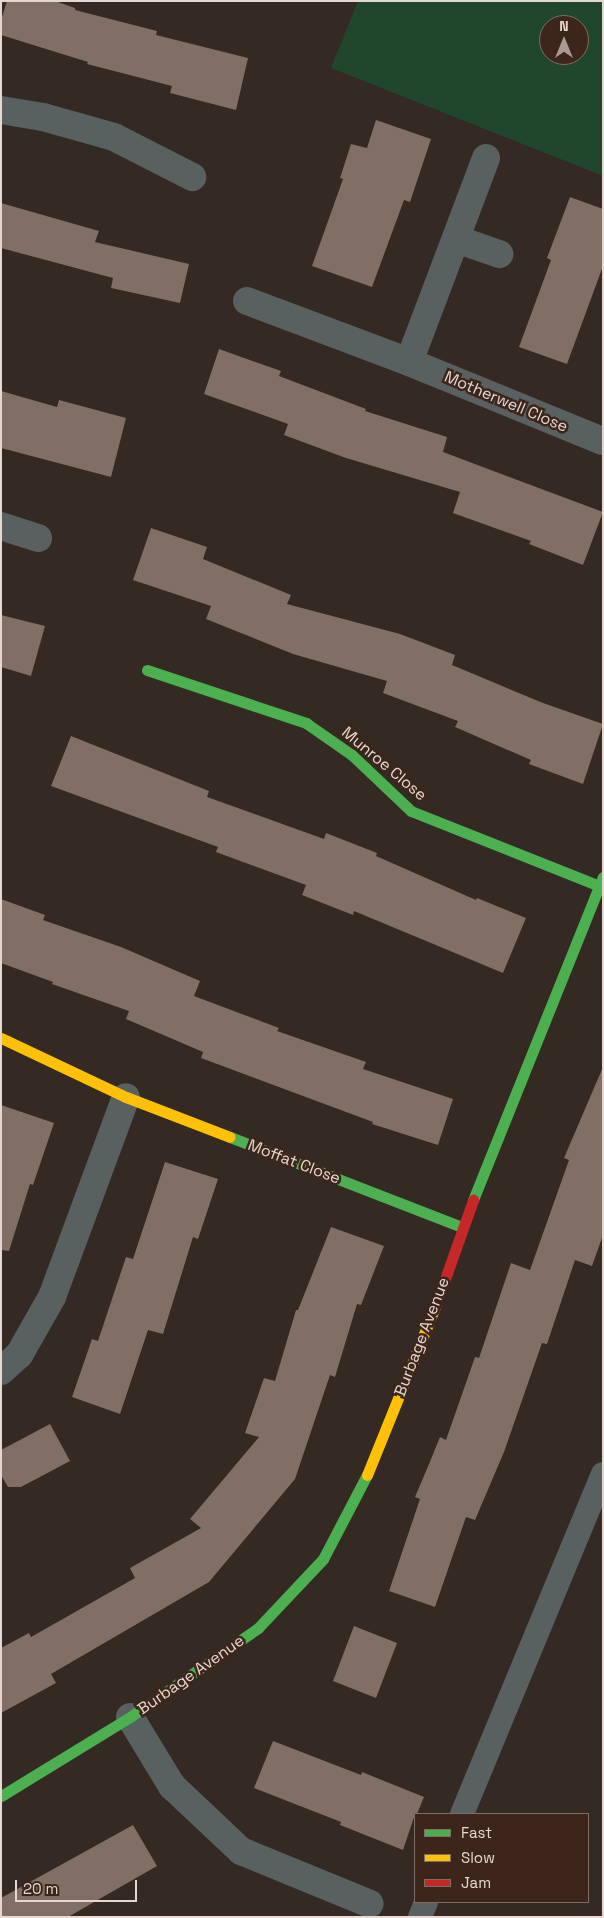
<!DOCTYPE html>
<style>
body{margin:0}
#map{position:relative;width:604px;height:1918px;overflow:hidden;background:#342923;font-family:"Space Grotesk",sans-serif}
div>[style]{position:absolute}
.green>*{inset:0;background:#20462c}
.building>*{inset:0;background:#816e64}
.lane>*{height:24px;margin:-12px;padding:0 12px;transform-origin:12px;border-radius:12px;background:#596060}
.street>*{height:28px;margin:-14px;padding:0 14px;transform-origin:14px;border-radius:14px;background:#596060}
.fast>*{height:11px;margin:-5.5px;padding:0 5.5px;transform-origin:5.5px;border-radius:5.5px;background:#4caf50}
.slow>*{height:11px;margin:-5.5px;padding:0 5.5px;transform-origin:5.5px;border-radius:5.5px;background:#ffc107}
.jam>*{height:11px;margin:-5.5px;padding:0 5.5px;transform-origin:5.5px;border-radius:5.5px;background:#c62828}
span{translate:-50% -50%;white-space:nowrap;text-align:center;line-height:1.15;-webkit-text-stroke:5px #3c261b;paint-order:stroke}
.street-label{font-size:16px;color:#e6d7d0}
.frame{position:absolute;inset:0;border:2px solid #e6d7d0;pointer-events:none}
.legend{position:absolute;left:414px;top:1813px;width:175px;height:90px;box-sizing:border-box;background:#3c261b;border:1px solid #806d63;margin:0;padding:6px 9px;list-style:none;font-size:15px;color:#e6d7d0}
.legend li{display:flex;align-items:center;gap:10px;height:25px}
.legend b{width:25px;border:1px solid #806d63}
.north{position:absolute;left:539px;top:15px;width:50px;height:50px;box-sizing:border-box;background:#3c261b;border:1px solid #806d63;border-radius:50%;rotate:0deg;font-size:14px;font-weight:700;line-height:20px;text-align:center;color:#e6d7d0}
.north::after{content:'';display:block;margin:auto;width:18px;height:22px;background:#a89a93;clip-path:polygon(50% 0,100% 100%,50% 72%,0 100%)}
.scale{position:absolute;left:15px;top:1880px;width:122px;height:22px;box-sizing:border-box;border:2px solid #e6d7d0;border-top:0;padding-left:6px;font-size:15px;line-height:18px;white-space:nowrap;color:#e6d7d0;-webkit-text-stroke:4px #3c261b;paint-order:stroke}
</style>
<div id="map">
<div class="green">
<i style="clip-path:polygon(evenodd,358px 1px,603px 1px,603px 176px,331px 68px,358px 1px,549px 25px,579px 25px,579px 55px,549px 55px,549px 25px)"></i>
</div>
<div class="building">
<i style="clip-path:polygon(7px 1px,55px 1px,75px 8px,75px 10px,157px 31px,156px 35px,248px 58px,236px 110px,170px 93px,172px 86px,87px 64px,88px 62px,1px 35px,1px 20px)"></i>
<i style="clip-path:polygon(376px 120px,431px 139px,410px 202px,404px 200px,372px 287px,312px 266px,343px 179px,340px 178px,351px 144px,367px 148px)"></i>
<i style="clip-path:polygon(570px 197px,603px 209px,603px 266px,567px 364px,519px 347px,551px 260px,547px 258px)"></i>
<i style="clip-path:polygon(1px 203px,99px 231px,95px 242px,189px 264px,180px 303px,111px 288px,113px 278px,1px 248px)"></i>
<i style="clip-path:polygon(219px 349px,281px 371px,279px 376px,366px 409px,365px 411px,447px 437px,443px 452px,603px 512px,583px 565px,529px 544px,531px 541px,453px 513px,460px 492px,346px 458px,284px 435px,288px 424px,204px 394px)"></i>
<i style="clip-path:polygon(1px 391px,57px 407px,59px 400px,126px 418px,111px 477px,1px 448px)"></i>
<i style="clip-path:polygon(151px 528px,207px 547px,203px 559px,291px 595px,287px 604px,400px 634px,455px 655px,452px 665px,543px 703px,603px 724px,583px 784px,529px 764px,531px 760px,455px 727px,458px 721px,383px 693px,387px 681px,293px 654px,206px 619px,211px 606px,133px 580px)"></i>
<i style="clip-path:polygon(1px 615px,45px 626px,31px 676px,1px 667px)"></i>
<i style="clip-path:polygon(71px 736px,209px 791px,207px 797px,324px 839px,326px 833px,377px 853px,376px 856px,476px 900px,477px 898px,526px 918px,503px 973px,354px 911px,353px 915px,302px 895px,306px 885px,216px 852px,218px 847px,51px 786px)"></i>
<i style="clip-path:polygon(1px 899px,45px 915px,43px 920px,121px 947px,200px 981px,194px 996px,279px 1028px,277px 1031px,366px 1062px,363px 1069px,453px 1099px,438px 1145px,372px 1124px,373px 1122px,201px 1058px,203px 1052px,126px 1019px,129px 1011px,52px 984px,53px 982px,1px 963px)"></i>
<i style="clip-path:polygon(603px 1067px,603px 1235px,592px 1266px,575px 1260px,547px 1344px,542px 1343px,504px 1452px,475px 1520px,466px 1517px,435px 1607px,389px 1591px,420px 1499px,415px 1497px,429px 1464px,440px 1437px,446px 1440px,475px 1357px,479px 1358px,511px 1263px,530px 1270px,569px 1160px,564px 1158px)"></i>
<i style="clip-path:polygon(1px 1105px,54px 1123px,33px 1185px,30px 1184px,9px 1251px,1px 1250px)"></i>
<i style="clip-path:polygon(165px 1162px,218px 1179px,198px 1239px,193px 1237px,163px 1334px,148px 1330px,120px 1414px,72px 1397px,92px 1339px,98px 1341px,126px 1257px,133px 1259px)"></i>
<i style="clip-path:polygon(331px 1227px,384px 1246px,361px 1305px,357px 1304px,335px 1377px,330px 1375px,295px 1479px,209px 1582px,51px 1674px,56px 1683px,1px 1713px,1px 1648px,29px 1633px,31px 1637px,135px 1578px,130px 1568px,201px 1528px,190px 1519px,259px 1437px,245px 1433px,264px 1378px,275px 1381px,296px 1310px,298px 1310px)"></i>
<i style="clip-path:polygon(50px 1424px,70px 1461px,21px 1487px,8px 1487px,1px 1475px,1px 1450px)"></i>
<i style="clip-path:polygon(354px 1626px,397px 1643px,376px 1698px,333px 1681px)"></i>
<i style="clip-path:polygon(273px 1741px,361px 1775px,362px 1772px,424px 1797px,417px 1814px,415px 1814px,403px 1850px,340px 1825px,341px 1822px,254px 1788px)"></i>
<i style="clip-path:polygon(133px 1825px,157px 1866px,68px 1917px,1px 1917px,1px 1898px)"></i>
</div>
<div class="lane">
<i style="left:462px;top:1814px;width:368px;rotate:-67.5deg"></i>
<i style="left:420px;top:1917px;width:16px;rotate:-68deg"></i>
</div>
<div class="street">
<i style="left:1px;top:110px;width:43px;rotate:9.5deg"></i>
<i style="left:43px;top:117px;width:74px;rotate:15.7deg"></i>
<i style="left:114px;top:137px;width:88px;rotate:27.1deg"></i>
<i style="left:456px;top:239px;width:46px;rotate:19.2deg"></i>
<i style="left:247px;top:301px;width:173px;rotate:20.6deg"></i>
<i style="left:409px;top:362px;width:209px;rotate:22.2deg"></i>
<i style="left:409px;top:362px;width:218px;rotate:-69.3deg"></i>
<i style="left:1px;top:526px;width:39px;rotate:18deg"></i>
<i style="left:1px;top:1371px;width:24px;rotate:-42deg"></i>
<i style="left:19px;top:1355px;width:67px;rotate:-60.4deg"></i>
<i style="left:52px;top:1297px;width:213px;rotate:-69.7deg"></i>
<i style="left:130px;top:1717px;width:81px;rotate:58.7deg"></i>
<i style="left:172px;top:1786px;width:95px;rotate:43.3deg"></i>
<i style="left:241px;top:1851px;width:139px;rotate:22.3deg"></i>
</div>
<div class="fast">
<i style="left:147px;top:670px;width:168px;rotate:18.4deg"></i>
<i style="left:306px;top:723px;width:56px;rotate:34.8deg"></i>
<i style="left:352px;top:755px;width:81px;rotate:43.5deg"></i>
<i style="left:411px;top:811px;width:202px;rotate:21.7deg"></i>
<i style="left:230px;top:1137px;width:249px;rotate:21.2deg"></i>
<i style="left:473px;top:1200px;width:348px;rotate:-68.1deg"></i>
<i style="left:1px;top:1796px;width:151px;rotate:-31.5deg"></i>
<i style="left:130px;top:1717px;width:156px;rotate:-34.8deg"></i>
<i style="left:258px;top:1628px;width:95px;rotate:-46.7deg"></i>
<i style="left:323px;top:1559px;width:95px;rotate:-62.4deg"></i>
</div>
<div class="slow">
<i style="left:1px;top:1038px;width:138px;rotate:25.3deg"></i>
<i style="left:126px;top:1097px;width:111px;rotate:21deg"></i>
<i style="left:367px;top:1475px;width:181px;rotate:-68deg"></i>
</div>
<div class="jam">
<i style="left:435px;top:1307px;width:114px;rotate:-70.4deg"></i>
</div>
<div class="street-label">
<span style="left:506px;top:402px;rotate:23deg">Motherwell Close</span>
<span style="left:384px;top:764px;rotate:40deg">Munroe Close</span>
<span style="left:294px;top:1162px;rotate:21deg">Moffat Close</span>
<span style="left:422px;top:1337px;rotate:-69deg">Burbage Avenue</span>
<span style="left:191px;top:1675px;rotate:-35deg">Burbage Avenue</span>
</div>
<div class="frame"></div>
<ul class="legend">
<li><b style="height:6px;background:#4caf50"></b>Fast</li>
<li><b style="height:6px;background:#ffc107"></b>Slow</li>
<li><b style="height:6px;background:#c62828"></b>Jam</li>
</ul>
<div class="north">N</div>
<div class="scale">20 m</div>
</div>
